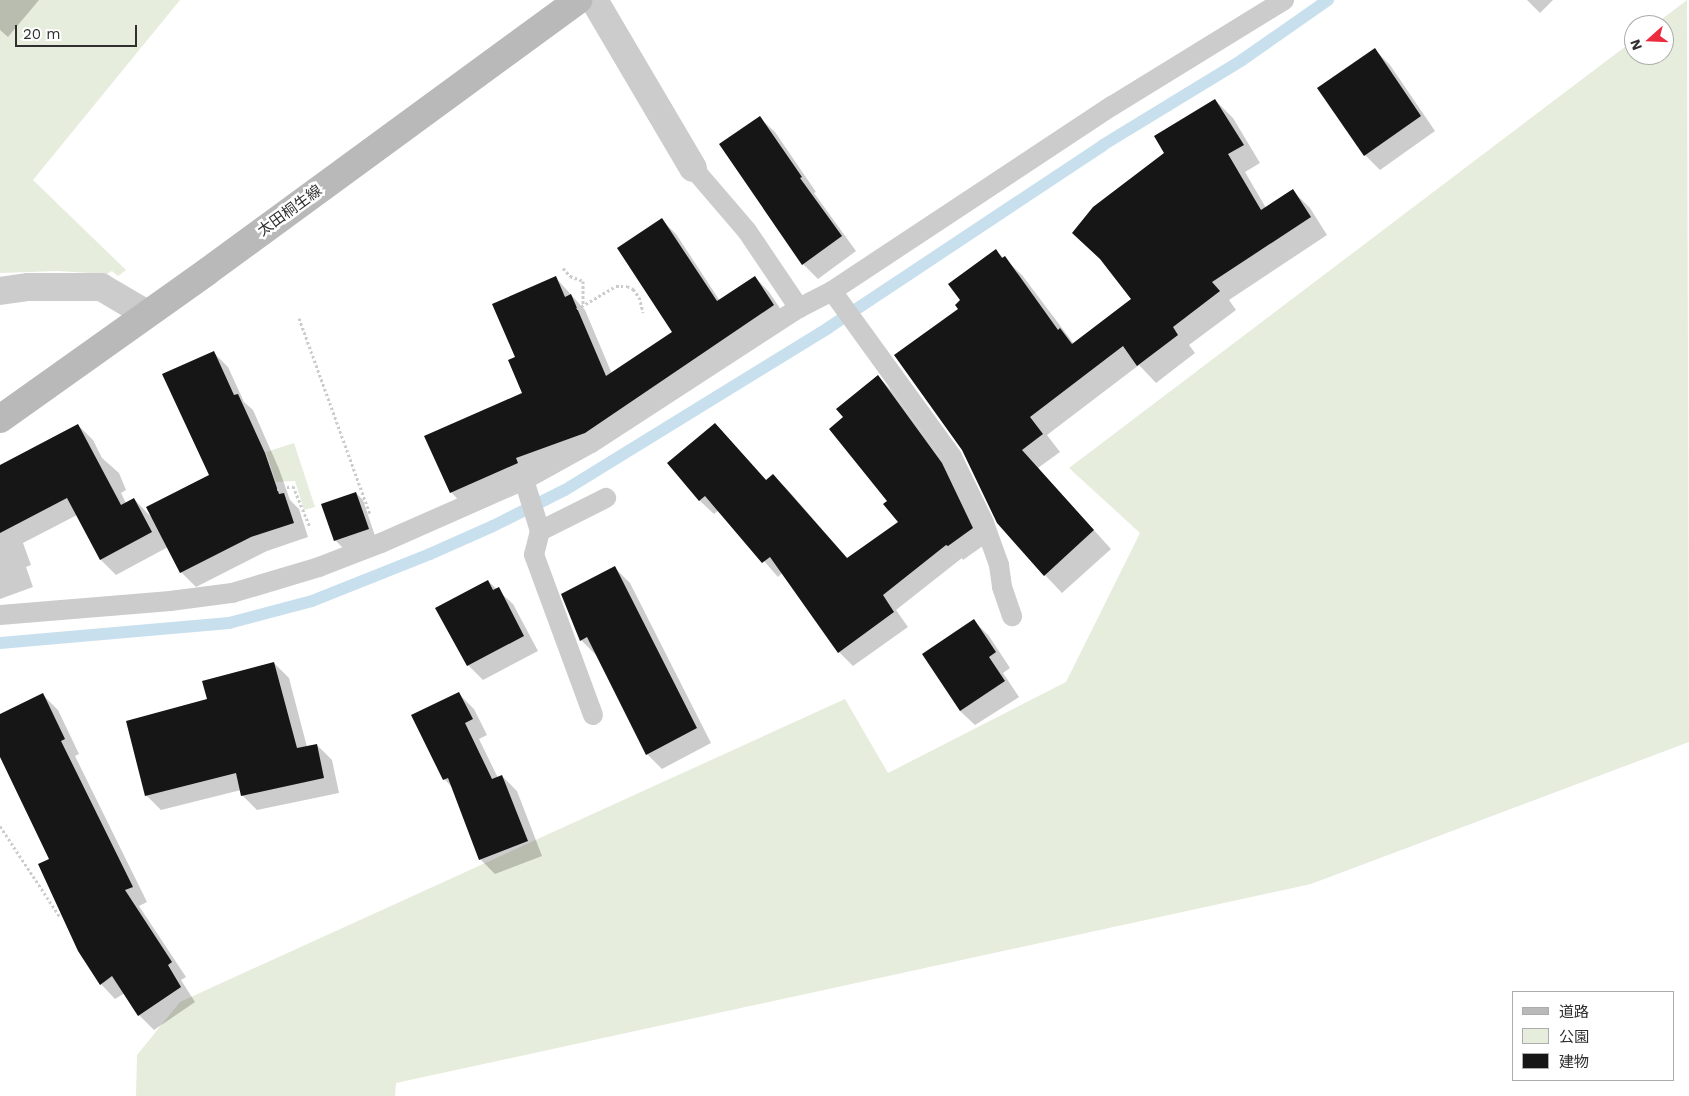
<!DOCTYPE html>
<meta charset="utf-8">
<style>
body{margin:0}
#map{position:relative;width:1689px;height:1096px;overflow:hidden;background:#fff;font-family:"Work Sans","Noto Sans JP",sans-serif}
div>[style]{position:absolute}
.green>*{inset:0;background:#e6eddc}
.shadow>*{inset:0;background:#0003}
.stream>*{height:12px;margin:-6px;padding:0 6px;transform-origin:6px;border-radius:6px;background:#c8e0ed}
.building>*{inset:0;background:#161616}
.path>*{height:3px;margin-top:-1.5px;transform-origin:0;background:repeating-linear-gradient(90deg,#ccc 0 2.5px,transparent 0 5px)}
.service>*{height:20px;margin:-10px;padding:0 10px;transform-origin:10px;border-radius:10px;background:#ccc}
.minor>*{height:28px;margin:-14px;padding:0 14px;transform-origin:14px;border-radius:14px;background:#ccc}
.secondary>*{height:28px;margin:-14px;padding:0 14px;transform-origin:14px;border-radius:14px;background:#b9b9b9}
span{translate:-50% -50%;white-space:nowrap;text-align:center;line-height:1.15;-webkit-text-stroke:5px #fff;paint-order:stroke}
.street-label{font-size:15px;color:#2f2f2f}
.legend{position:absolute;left:1512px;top:991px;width:162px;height:90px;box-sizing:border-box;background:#fff;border:1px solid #acacac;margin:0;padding:6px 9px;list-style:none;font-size:15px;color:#2f2f2f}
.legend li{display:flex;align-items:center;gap:10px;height:25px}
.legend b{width:25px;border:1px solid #acacac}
.north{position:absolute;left:1624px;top:15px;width:50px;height:50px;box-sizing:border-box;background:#fff;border:1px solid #acacac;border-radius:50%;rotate:250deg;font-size:14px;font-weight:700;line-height:20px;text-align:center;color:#2f2f2f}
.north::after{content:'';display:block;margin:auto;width:18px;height:22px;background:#ec2b3f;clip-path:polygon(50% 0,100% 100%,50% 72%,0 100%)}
.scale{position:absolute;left:15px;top:25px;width:122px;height:22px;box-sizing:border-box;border:2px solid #2f2f2f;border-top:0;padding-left:6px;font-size:15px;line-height:18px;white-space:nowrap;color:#2f2f2f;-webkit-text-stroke:4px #fff;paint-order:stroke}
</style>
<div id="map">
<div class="green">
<i style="clip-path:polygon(0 0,180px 0,33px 180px,126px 270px,118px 276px,112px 271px,107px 274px,57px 271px,0 273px)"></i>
<i style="clip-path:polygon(1687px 0,1689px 742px,1311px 884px,396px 1083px,395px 1096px,136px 1096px,137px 1055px,180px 1002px,845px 699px,888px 773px,1066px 682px,1140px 533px,1069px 468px,1634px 40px,1634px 55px,1664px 55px,1664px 25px,1654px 25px)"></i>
<i style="clip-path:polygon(294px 443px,315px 507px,304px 510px,295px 481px,276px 482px,266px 452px)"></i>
</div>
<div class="shadow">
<i style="clip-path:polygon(0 0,39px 0,8px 37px,0 30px)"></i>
<i style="clip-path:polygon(1527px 0,1553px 0,1540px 13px)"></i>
<i style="clip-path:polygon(1375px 50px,1390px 65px,1435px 131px,1380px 170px,1365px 155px)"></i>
<i style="clip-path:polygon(1215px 100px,1233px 118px,1260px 163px,1245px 172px,1266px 208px,1293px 191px,1310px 208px,1327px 235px,1229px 300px,1236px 310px,1189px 345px,1195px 353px,1156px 383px,1139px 365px,1047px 435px,1060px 452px,1038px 468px,1111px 549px,1062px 593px,1045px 575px,960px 309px,996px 251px,1022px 275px,1074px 344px,1133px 299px,1166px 153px)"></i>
<i style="clip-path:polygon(760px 118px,775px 132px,816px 192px,814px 193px,856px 251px,818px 279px,803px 264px,721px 144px)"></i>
<i style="clip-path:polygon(662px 220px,676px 234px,720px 301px,755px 277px,769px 292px,788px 320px,465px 507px,451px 492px,524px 393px,516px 358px,556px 278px,585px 310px,612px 374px,674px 332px)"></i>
<i style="clip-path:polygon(213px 352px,228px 367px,244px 402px,253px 410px,279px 469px,290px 500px,299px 509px,308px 537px,267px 551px,196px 587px,181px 572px,168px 547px,116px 575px,101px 560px,77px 515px,23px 543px,31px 565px,26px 567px,33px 587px,0 599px,0 495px,78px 425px,93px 440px,102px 458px,119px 473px,126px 490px,121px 493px,126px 503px,134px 499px,152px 518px,211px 476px)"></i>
<i style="clip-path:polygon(878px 376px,892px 391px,956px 479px,987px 543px,963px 560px,962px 558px,896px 610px,908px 627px,853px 666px,839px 652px,782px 573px,778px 577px,719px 510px,714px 514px,699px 500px,715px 424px,767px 481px,773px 476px,788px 490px,848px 559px,899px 523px,845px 418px)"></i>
<i style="clip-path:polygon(356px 493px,363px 500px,375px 536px,343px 548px,335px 540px)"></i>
<i style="clip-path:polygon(615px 568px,630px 583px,711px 743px,662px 769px,647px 754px,596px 655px,581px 640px)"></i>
<i style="clip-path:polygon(488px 581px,513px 604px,538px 651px,483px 680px,468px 665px)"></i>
<i style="clip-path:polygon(974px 621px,989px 636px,1010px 668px,1003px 673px,1019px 697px,975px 725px,960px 711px)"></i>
<i style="clip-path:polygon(274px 663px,289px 678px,307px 747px,317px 745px,332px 760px,339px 793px,257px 810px,242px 795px,241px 790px,161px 810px,146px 795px,209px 700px)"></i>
<i style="clip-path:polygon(459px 694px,474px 709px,487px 735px,479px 739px,498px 778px,502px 776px,517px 791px,542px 856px,495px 874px,480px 859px,453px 788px,444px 779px)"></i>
<i style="clip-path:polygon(43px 695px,58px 710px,79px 754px,75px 756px,147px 902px,139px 906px,186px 977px,181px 980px,195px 1002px,154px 1030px,139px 1015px,125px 993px,115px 999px,101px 984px,51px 860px,0 755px,0 716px)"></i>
</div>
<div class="stream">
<i style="left:0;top:643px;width:230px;rotate:-5deg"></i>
<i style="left:229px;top:623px;width:86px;rotate:-14.8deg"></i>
<i style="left:312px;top:601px;width:127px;rotate:-21.7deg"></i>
<i style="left:430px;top:554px;width:69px;rotate:-24deg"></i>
<i style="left:493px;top:526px;width:80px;rotate:-26.6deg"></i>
<i style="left:565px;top:490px;width:309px;rotate:-31.6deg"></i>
<i style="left:828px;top:328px;width:330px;rotate:-33.6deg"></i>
<i style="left:1103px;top:145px;width:163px;rotate:-31.4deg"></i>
<i style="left:1242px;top:60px;width:105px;rotate:-34.9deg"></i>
</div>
<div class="building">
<i style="clip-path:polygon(1375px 48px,1421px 116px,1364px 156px,1317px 88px)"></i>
<i style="clip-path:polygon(1215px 99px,1244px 145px,1228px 154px,1261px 210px,1293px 189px,1311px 217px,1212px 282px,1220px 291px,1173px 327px,1178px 335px,1137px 366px,1123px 346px,1030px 417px,1043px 434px,1022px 450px,1094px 530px,1044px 576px,997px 523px,962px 450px,894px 355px,958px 309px,955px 305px,960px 300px,948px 284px,996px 249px,1002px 258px,1005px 256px,1058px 330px,1060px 328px,1072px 344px,1131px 299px,1100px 259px,1072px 233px,1093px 207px,1164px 153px,1154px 136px)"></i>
<i style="clip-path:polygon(760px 116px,802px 177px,800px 178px,842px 236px,802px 265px,719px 144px)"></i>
<i style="clip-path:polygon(662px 218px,717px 301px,755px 276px,774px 305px,585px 433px,516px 458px,518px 463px,450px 493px,424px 436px,522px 393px,508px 360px,515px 357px,492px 304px,556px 276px,565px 297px,571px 294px,606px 376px,672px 332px,617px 248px)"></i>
<i style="clip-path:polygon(214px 351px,234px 395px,238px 394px,265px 453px,279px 494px,284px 493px,294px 523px,251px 537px,180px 573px,146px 507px,209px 475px,162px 374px)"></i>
<i style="clip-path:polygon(878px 375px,942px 463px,973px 528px,948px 546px,946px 545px,883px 595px,894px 612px,838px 653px,770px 557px,762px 563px,705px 496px,699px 501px,667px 463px,715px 423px,766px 480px,773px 474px,847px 558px,898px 522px,883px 504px,887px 501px,829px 429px,843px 417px,836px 409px)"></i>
<i style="clip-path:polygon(78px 424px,121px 505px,134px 498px,152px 532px,100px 560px,67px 498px,0 533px,0 465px)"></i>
<i style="clip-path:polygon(356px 492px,369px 529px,334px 541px,321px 504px)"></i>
<i style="clip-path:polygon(615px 566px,697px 728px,646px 755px,587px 637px,580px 641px,561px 594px)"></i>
<i style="clip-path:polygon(488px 580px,493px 590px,499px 587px,524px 636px,467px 666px,435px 608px)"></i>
<i style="clip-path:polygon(974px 619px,996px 652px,989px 657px,1005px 681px,960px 711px,922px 654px)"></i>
<i style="clip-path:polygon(274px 662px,297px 748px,317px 744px,324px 778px,241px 796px,236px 773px,145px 796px,126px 721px,207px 699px,202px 681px)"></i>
<i style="clip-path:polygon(459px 692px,473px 719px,465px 723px,492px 779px,502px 775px,528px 841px,479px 860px,448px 778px,443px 780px,411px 715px)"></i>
<i style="clip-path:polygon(43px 693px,65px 739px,61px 741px,133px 887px,125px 890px,172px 962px,168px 965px,181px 987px,138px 1016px,112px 976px,100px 985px,78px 951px,38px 864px,49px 859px,0 757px,0 714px)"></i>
</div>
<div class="path">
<i style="left:563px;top:268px;width:11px;rotate:49deg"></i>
<i style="left:570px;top:276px;width:14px;rotate:21deg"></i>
<i style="left:583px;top:281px;width:24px;rotate:90deg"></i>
<i style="left:577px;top:309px;width:45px;rotate:-30.5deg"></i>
<i style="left:616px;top:286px;width:11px"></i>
<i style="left:627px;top:286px;width:7px;rotate:27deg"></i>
<i style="left:633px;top:289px;width:10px;rotate:53deg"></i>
<i style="left:639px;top:297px;width:16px;rotate:75deg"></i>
<i style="left:299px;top:318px;width:208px;rotate:70.1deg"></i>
<i style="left:277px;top:489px;width:16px;rotate:-11deg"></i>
<i style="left:293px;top:486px;width:44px;rotate:67.5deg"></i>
<i style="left:0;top:826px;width:109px;rotate:56.6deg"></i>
</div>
<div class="service">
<i style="left:693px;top:168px;width:83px;rotate:49.4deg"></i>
<i style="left:747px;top:231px;width:93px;rotate:56deg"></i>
<i style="left:832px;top:291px;width:205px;rotate:54.1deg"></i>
<i style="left:952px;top:457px;width:73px;rotate:64.1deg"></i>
<i style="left:984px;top:523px;width:45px;rotate:70.3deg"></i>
<i style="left:999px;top:565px;width:22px;rotate:82deg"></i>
<i style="left:1002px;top:587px;width:31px;rotate:71deg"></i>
<i style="left:524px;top:480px;width:53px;rotate:72.6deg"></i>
<i style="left:0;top:615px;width:171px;rotate:-4.7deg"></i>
<i style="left:170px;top:601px;width:63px;rotate:-7.4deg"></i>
<i style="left:232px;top:593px;width:91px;rotate:-16.6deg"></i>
<i style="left:319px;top:567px;width:66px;rotate:-21.2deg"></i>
<i style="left:381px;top:543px;width:156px;rotate:-23.8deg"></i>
<i style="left:524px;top:480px;width:77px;rotate:-28.9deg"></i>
<i style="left:591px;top:443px;width:248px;rotate:-33deg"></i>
<i style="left:799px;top:308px;width:37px;rotate:-27deg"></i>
<i style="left:832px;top:291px;width:336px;rotate:-33.5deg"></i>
<i style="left:1112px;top:106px;width:202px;rotate:-31.6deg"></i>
<i style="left:593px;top:715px;width:171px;rotate:-110.2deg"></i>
<i style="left:534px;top:555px;width:25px;rotate:-76deg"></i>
<i style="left:540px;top:531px;width:74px;rotate:-26.6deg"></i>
</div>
<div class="minor">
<i style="left:594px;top:0;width:195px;rotate:59.5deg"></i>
<i style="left:0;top:291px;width:29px;rotate:-8deg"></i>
<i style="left:29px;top:287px;width:72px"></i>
<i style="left:101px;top:287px;width:53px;rotate:30.4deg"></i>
</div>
<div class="secondary">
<i style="left:0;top:419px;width:255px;rotate:-35.4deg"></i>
<i style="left:208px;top:271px;width:459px;rotate:-36.2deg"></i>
</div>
<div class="street-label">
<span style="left:290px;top:211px;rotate:-36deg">太田桐生線</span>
</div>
<ul class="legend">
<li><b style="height:6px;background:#b9b9b9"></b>道路</li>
<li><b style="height:14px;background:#e6eddc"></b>公園</li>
<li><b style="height:14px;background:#161616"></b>建物</li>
</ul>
<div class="north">N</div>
<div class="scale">20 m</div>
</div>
